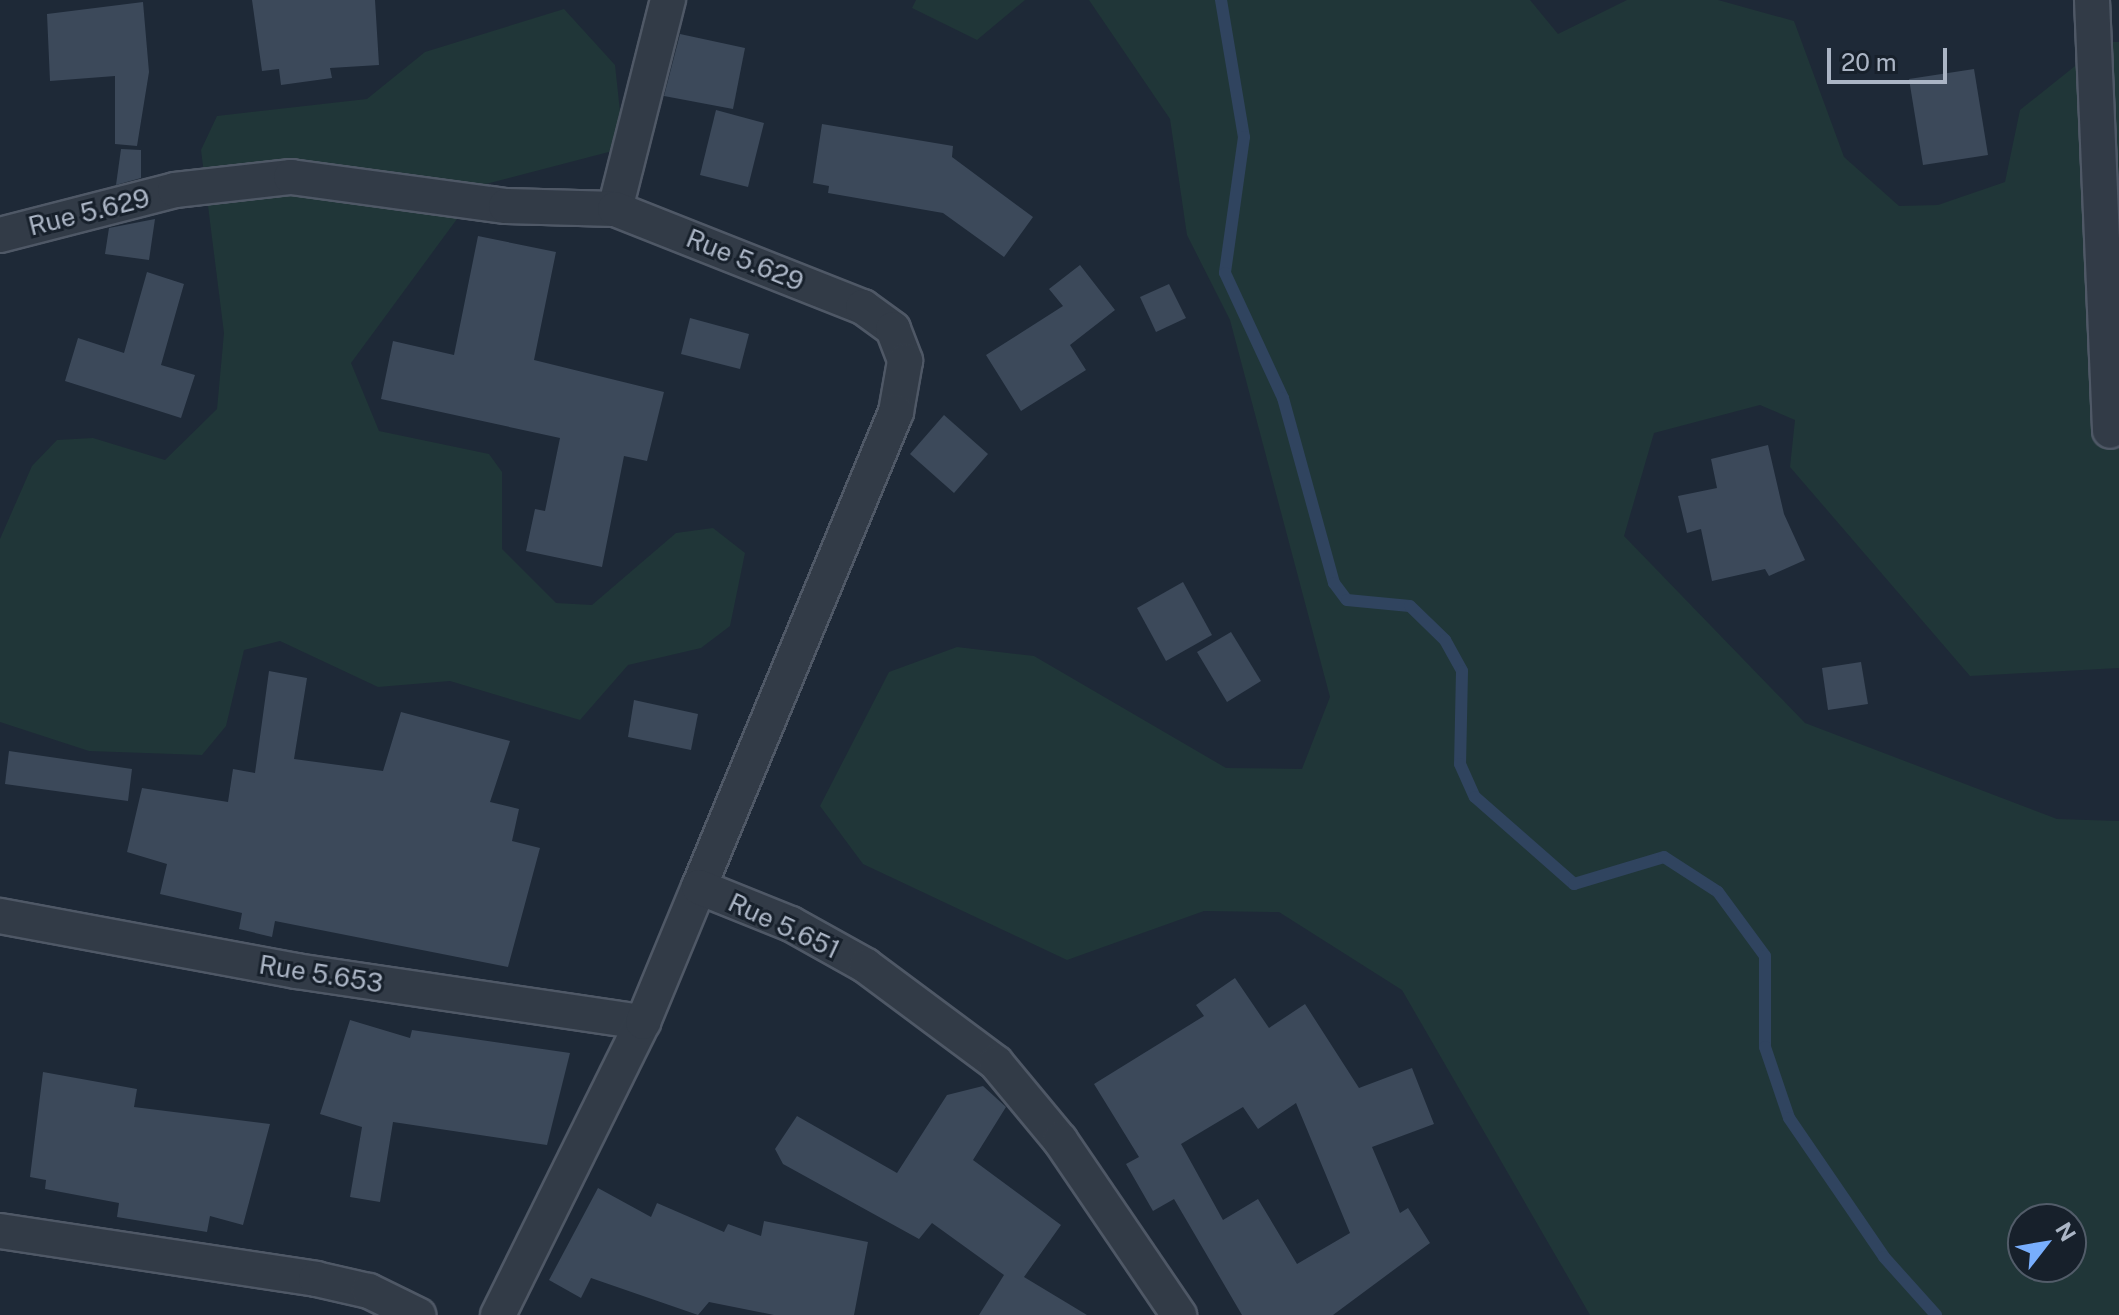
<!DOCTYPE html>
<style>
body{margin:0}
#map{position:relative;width:2119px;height:1315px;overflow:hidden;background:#1e2937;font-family:"Public Sans",sans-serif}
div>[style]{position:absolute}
.green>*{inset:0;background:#203638}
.stream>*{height:12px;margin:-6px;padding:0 6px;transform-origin:6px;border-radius:6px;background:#30445f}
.building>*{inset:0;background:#3c495a}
.roads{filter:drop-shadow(2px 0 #4f5866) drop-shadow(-2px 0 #4f5866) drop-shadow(0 2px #4f5866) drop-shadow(0 -2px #4f5866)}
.street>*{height:34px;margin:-17px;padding:0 17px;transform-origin:17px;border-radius:17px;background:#323b47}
span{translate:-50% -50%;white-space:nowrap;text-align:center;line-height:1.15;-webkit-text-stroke:6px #17202b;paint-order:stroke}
.street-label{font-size:26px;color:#abb5c5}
.north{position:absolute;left:2007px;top:1203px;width:80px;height:80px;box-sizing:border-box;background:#17202b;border:2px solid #525c69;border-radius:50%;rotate:59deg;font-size:22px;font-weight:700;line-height:32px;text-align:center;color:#abb5c5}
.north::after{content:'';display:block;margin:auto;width:28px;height:36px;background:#78aefd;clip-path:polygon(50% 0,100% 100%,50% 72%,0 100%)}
.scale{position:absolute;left:1827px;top:48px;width:120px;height:36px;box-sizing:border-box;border:4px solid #abb5c5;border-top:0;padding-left:10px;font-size:24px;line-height:28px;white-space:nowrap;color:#abb5c5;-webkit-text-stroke:6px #17202b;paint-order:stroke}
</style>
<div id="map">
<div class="green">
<i style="clip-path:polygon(916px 0,1025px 0,977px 40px,912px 8px)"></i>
<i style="clip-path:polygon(evenodd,1089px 0,1530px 0,1558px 34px,1627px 0,1718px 0,1794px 21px,1844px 157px,1899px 206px,1938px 205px,2005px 182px,2020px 110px,2105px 42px,2119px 42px,2119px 668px,1970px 676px,1790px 467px,1795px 420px,1760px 405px,1654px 433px,1624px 536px,1805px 723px,2057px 819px,2119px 821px,2119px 1315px,1590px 1315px,1402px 990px,1279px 912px,1204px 911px,1067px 960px,863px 864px,820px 806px,889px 672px,957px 647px,1034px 656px,1226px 768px,1302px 769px,1330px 697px,1230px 320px,1187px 235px,1170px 119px,1089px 0,2023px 1219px,2071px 1219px,2071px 1267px,2023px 1267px,2023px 1219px)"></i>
<i style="clip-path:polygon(564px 9px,615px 65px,624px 148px,482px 185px,351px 363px,379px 431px,489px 454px,502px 472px,502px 549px,556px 603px,592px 605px,676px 533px,713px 528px,745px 553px,730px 626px,701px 648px,628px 665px,580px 720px,450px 681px,378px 687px,280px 641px,244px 650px,226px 726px,202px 755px,89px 751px,0 722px,0 539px,32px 466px,57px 440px,93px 438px,165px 460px,217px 409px,224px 333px,201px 150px,217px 116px,367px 99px,425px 52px)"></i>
</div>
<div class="stream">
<i style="left:1221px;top:0;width:139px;rotate:80.5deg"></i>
<i style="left:1244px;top:137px;width:137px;rotate:98deg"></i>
<i style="left:1225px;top:273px;width:138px;rotate:65.1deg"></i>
<i style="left:1283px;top:398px;width:192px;rotate:74.6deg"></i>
<i style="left:1334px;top:583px;width:21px;rotate:53deg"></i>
<i style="left:1347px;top:600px;width:63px;rotate:5.4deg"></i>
<i style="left:1410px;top:606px;width:49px;rotate:44.2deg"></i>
<i style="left:1445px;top:640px;width:35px;rotate:61deg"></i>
<i style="left:1462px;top:671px;width:93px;rotate:91.2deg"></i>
<i style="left:1460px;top:764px;width:36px;rotate:66deg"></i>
<i style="left:1475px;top:797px;width:132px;rotate:41.3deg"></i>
<i style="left:1574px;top:884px;width:94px;rotate:-16.7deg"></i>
<i style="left:1664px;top:857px;width:64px;rotate:32.9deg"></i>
<i style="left:1718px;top:892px;width:79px;rotate:53.7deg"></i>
<i style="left:1765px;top:956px;width:91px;rotate:90deg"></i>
<i style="left:1765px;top:1047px;width:75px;rotate:71.3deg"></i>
<i style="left:1789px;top:1118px;width:168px;rotate:55.6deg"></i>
<i style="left:1884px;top:1257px;width:78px;rotate:48.1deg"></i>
</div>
<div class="building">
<i style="clip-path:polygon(252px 0,375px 0,379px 65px,330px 68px,332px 78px,281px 85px,279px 69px,262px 71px)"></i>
<i style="clip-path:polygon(143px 2px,149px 72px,137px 146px,115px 144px,115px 76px,50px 81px,47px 14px)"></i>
<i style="clip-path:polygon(680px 34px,745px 48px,733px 109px,664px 96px)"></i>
<i style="clip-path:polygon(1974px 69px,1988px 155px,1923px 165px,1909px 79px)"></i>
<i style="clip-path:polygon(716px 110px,764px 123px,748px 187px,700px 175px)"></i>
<i style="clip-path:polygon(822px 124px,953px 146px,952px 157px,1033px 217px,1004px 257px,943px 213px,828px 193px,829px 186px,813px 183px)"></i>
<i style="clip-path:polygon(121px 149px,141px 150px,141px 178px,116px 185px)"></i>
<i style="clip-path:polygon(155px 219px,149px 260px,105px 254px,109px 228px)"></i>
<i style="clip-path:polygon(478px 236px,556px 252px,534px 360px,664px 392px,647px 461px,624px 456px,602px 567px,526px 551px,535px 509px,545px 511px,560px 438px,381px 399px,393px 341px,454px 355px)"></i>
<i style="clip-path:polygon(1080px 265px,1115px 310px,1070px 345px,1086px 370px,1021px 411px,986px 355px,1063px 306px,1049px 289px)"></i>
<i style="clip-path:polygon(147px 272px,184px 284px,161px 365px,195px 375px,181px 418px,65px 381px,78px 338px,124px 353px)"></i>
<i style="clip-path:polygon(1169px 284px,1186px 318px,1156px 332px,1140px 297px)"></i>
<i style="clip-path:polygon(690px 318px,749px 334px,740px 369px,681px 354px)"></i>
<i style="clip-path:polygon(944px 415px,988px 454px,954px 493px,910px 454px)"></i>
<i style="clip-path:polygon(1768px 445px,1784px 514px,1805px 560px,1769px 576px,1765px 569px,1712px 581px,1701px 529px,1687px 533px,1678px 496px,1717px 488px,1711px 459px)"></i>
<i style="clip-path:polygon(1183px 582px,1212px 635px,1166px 661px,1137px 608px)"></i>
<i style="clip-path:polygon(1231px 632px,1261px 681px,1227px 702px,1197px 652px)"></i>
<i style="clip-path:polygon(1861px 662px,1868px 704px,1828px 710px,1822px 668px)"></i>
<i style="clip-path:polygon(269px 671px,307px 678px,294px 759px,383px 771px,401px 712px,510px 741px,490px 802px,519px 809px,512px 841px,540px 848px,508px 967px,275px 921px,272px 937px,239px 929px,242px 913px,160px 894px,167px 864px,127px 852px,142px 788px,228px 802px,233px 769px,255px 773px)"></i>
<i style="clip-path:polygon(634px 700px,698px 714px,691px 750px,628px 737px)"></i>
<i style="clip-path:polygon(9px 751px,132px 769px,128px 801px,5px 784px)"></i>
<i style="clip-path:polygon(evenodd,1235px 978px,1269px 1028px,1305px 1004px,1359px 1088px,1412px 1068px,1434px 1124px,1372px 1147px,1400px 1213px,1408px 1208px,1430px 1243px,1333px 1315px,1242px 1315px,1174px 1199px,1153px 1211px,1126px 1164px,1139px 1157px,1094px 1084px,1204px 1016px,1196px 1005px,1235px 978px,1296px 1103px,1350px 1233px,1297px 1264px,1258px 1199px,1223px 1220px,1181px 1144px,1243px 1107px,1258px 1129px,1296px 1103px)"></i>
<i style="clip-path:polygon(350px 1020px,410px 1038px,412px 1030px,570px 1053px,547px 1145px,393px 1122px,380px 1202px,350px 1197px,362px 1127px,320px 1114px)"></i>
<i style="clip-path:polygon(43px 1072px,137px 1089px,134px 1107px,270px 1124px,243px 1225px,210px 1216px,207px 1232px,117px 1217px,119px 1203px,45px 1189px,46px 1180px,30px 1177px)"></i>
<i style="clip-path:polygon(983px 1086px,1006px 1107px,973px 1160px,1061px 1225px,1024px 1277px,1087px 1315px,979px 1315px,1004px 1275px,932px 1223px,919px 1239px,783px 1164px,775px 1149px,797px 1116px,897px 1173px,947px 1095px)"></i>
<i style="clip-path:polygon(598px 1188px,651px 1217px,657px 1203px,724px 1232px,728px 1224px,761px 1236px,764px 1221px,868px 1242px,854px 1315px,774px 1315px,709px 1302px,698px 1315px,591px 1278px,581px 1298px,549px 1280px)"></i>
</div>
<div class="roads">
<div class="street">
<i style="left:2092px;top:0;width:431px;rotate:87.6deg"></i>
<i style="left:615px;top:209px;width:216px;rotate:-75.8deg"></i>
<i style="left:0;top:235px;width:181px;rotate:-14.4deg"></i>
<i style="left:175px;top:190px;width:117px;rotate:-6.4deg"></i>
<i style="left:291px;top:177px;width:217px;rotate:7.7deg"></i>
<i style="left:506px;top:206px;width:109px;rotate:1.6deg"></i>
<i style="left:615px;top:209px;width:267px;rotate:21.6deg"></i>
<i style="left:863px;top:307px;width:37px;rotate:36deg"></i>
<i style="left:893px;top:329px;width:34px;rotate:69deg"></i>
<i style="left:905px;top:361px;width:52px;rotate:100deg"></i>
<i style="left:896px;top:412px;width:514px;rotate:112.53deg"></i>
<i style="left:0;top:916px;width:301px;rotate:10.5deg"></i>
<i style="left:296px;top:971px;width:351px;rotate:8.4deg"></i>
<i style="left:0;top:1231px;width:320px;rotate:8.6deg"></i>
<i style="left:316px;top:1279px;width:54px;rotate:12.8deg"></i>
<i style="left:369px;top:1291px;width:55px;rotate:26.1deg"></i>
<i style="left:498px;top:1315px;width:327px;rotate:-63.7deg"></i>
<i style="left:643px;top:1022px;width:146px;rotate:-67.5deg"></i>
<i style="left:699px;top:887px;width:99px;rotate:21.9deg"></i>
<i style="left:791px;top:924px;width:86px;rotate:29.2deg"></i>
<i style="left:866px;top:966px;width:162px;rotate:36.7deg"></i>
<i style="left:996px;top:1063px;width:100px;rotate:50.3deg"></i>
<i style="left:1060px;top:1140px;width:212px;rotate:55.8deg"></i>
</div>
</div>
<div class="street-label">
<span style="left:89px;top:212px;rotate:-14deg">Rue 5.629</span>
<span style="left:745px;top:260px;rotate:22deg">Rue 5.629</span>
<span style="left:784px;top:926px;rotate:25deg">Rue 5.651</span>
<span style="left:321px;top:974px;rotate:9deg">Rue 5.653</span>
</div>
<div class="north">N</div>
<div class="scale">20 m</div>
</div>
